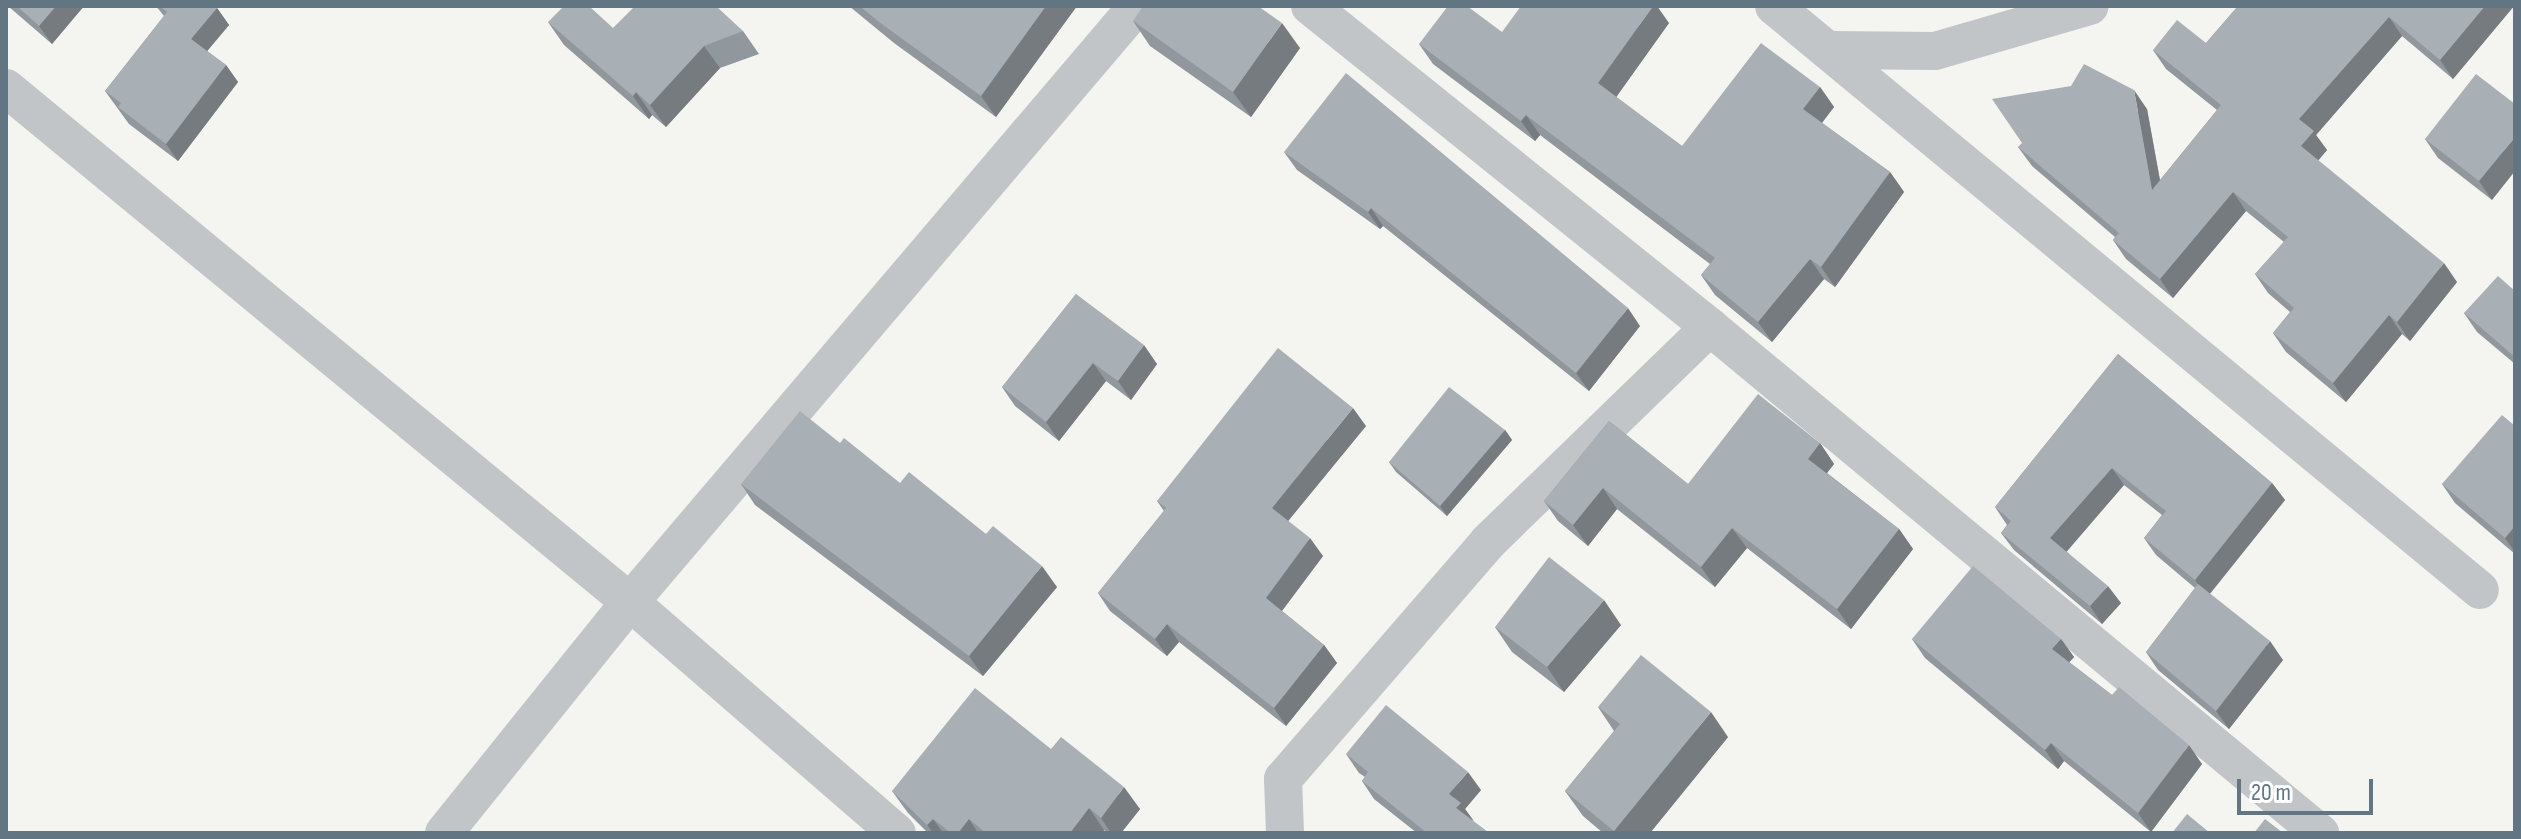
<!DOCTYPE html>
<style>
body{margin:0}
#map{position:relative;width:2521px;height:839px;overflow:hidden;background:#f4f4f0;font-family:"Sofia Sans Condensed",sans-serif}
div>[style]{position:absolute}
.street>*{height:38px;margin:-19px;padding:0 19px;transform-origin:19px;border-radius:19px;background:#c1c5c8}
.wall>*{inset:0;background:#90979d}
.shaded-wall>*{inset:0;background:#767b7f}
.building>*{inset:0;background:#a8b0b6}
span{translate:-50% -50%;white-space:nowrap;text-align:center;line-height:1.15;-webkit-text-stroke:8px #fff;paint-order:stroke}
.frame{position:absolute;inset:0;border:8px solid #627582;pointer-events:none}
.scale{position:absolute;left:2237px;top:779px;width:136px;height:36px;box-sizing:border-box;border:4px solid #627582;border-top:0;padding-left:10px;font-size:24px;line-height:28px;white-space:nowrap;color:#627582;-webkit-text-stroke:6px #fff;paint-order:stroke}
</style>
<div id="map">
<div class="street">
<i style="left:1310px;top:6px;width:513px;rotate:38.75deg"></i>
<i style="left:1710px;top:327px;width:793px;rotate:39.68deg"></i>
<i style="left:1774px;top:6px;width:916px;rotate:39.6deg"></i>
<i style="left:1828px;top:50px;width:107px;rotate:0.5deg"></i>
<i style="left:1935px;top:51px;width:161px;rotate:-16.2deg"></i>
<i style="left:6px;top:88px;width:808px;rotate:39.48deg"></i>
<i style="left:630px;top:602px;width:353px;rotate:40.9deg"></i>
<i style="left:444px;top:833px;width:297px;rotate:-51.2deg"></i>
<i style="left:630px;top:602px;width:782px;rotate:-49.61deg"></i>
<i style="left:1285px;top:833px;width:54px;rotate:-92.1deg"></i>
<i style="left:1283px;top:779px;width:313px;rotate:-49.1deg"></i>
<i style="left:1488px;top:542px;width:309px;rotate:-44.1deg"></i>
</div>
<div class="wall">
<i style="clip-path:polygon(8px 6px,84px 6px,52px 44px)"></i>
<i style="clip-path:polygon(156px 6px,215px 6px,217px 8px,229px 25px,207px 51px,226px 65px,238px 82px,178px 161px,129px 124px,105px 91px,164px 16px)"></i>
<i style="clip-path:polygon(849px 6px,1077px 6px,996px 117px,894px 43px)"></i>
<i style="clip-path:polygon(2238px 6px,2514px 6px,2453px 79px,2402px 36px,2316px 135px,2327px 150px,2318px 161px,2457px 282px,2410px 341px,2402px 334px,2346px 402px,2286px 352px,2273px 333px,2290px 312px,2268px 293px,2255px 274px,2284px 242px,2246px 211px,2173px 298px,2126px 259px,2113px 240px,2115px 237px,2032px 166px,2018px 147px,2147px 109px,2160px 180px,2217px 110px,2166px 69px,2153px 50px,2206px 43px)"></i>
<i style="clip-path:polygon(1133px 21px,1300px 48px,1251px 117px,1150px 46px)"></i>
<i style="clip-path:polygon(548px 22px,613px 28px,743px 31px,759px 54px,720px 68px,666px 127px,652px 115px,649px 119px,564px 45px)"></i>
<i style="clip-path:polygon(1669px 23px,1616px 97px,1682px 146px,1820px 87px,1834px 107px,1822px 123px,1890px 172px,1904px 192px,1835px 287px,1824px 279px,1772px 342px,1715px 295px,1701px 275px,1710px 264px,1540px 135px,1535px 141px,1433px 64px,1419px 44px,1502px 32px)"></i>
<i style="clip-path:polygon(2515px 104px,2492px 200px,2438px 158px,2425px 139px)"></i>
<i style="clip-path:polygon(1284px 152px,1640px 326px,1589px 391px,1383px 226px,1380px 229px,1297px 170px)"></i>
<i style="clip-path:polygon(2515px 291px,2515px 364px,2477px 332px,2464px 313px)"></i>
<i style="clip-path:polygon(1076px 294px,1157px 364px,1131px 400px,1106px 381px,1059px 441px,1015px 406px,1002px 387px)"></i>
<i style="clip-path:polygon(2118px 354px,2272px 483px,2285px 500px,2210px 594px,2283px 660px,2229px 729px,2158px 670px,2146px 652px,2195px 588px,2156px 555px,2144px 538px,2162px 515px,2124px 485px,2066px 551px,2121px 603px,2102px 624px,2014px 550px,2001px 533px,2007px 525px,1995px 507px)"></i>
<i style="clip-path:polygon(1609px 421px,1688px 484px,1820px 443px,1834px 464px,1827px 473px,1899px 529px,1913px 549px,1851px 629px,1747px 548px,1715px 587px,1617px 509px,1588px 546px,1558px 521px,1544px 501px)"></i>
<i style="clip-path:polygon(1366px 426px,1288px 521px,1323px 556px,1282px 611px,1324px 645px,1337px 663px,1286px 726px,1179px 642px,1167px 656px,1110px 611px,1098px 593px,1164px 511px,1157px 501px)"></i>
<i style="clip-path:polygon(2515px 426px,2515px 554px,2455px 503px,2442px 484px)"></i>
<i style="clip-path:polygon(1505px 430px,1512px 440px,1447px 516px,1396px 472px,1389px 462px)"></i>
<i style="clip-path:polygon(900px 483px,986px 534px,1057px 587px,983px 676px,755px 505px,741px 484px)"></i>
<i style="clip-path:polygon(1621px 625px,1564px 692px,1512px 652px,1495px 627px)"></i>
<i style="clip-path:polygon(1912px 639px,2061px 639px,2074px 657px,2069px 662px,2202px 764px,2151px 832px,2064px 761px,2058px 769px,1925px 658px)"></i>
<i style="clip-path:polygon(1598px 707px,1728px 737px,1650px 833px,1603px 833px,1583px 816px,1565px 791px,1614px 731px)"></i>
<i style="clip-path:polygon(1051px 749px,1140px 809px,1121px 833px,1107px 833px,1104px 830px,1102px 833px,928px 833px,908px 813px,892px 791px)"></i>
<i style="clip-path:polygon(1346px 754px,1481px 790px,1465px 809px,1473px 821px,1489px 833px,1417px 833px,1374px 799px,1362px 781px,1365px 777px,1359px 773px)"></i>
</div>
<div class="shaded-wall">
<i style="clip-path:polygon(56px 6px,84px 6px,52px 44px,39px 26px)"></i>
<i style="clip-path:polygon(1046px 6px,1077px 6px,996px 117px,981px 96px)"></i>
<i style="clip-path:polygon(1653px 6px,1657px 6px,1669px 23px,1612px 103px,1598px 83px)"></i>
<i style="clip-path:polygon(2485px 6px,2514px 6px,2453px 79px,2440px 60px)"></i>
<i style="clip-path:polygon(217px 8px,229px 25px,203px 56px,191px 39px)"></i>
<i style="clip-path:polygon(2389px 17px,2402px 36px,2316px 135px,2327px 150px,2314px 165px,2301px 146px,2299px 119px)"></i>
<i style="clip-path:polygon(1282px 23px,1300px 48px,1251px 117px,1233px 92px)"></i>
<i style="clip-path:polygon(704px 46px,720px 68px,666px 127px,650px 105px)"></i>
<i style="clip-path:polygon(226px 65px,238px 82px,178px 161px,166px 144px)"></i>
<i style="clip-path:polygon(1820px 87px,1834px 107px,1817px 129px,1803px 109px)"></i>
<i style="clip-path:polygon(2134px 90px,2147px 109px,2165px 209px,2152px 190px)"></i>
<i style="clip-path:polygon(636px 92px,652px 115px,649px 119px,633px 96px)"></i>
<i style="clip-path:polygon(1526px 115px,1540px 135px,1535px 141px,1521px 121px)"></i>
<i style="clip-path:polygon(2515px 137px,2515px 171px,2492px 200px,2479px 181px)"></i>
<i style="clip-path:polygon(1890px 172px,1904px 192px,1835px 287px,1821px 267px)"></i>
<i style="clip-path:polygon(2233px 192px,2246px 211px,2173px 298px,2160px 279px)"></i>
<i style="clip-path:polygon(1371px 208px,1383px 226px,1380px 229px,1368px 212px)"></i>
<i style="clip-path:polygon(1810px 259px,1824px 279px,1772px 342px,1758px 322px)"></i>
<i style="clip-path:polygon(2444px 263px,2457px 282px,2410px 341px,2397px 322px)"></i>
<i style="clip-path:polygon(1628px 308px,1640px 326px,1589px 391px,1576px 373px)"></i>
<i style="clip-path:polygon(2389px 315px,2402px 334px,2346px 402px,2333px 383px)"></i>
<i style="clip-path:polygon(1144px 345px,1157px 364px,1131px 400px,1118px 381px)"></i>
<i style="clip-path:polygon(1093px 363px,1106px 381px,1059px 441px,1046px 422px)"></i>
<i style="clip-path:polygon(1353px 408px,1366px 426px,1284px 526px,1272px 508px)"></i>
<i style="clip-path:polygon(1505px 430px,1512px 440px,1447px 516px,1440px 506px)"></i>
<i style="clip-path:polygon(1820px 443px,1834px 464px,1822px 479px,1808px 459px)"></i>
<i style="clip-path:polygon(2112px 468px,2124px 485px,2063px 556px,2050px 538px)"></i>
<i style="clip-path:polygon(2272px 483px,2285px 500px,2207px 597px,2195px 580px)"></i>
<i style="clip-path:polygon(1603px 488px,1617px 509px,1588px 546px,1573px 525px)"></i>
<i style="clip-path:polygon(2515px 526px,2515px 552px,2505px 538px)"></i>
<i style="clip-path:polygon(1732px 528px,1747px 548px,1715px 587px,1701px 567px)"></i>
<i style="clip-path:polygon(1899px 529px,1913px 549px,1851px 629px,1837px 609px)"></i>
<i style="clip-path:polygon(1310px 538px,1323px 556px,1278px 616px,1266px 598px)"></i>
<i style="clip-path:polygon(1042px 566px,1057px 587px,983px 676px,969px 656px)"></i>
<i style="clip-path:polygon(2108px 586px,2121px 603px,2102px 624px,2090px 606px)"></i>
<i style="clip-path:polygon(1604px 600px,1621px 625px,1564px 692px,1547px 667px)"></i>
<i style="clip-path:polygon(1167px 624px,1179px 642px,1167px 656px,1155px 639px)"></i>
<i style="clip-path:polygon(2061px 639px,2074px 657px,2065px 667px,2052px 649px)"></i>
<i style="clip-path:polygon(2270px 641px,2283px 660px,2229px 729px,2216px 711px)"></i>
<i style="clip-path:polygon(1324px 645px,1337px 663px,1286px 726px,1274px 708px)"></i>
<i style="clip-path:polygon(1711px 712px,1728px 737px,1650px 833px,1615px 833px,1614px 831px)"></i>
<i style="clip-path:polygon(2051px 743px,2064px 761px,2058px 769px,2045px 750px)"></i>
<i style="clip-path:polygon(2189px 745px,2202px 764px,2151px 832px,2138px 813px)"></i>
<i style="clip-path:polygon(1468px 772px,1481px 790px,1465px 809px,1474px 821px,1456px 808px,1449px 794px)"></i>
<i style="clip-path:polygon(1124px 787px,1140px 809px,1121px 833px,1111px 833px,1101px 818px)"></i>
<i style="clip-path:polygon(1089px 808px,1104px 830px,1102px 833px,1070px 833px)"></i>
<i style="clip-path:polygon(933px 819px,943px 833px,933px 833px,927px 825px)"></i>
<i style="clip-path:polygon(969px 819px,978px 833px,958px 833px)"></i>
</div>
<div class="building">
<i style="clip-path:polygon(17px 6px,56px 6px,39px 26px)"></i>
<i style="clip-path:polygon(160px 6px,215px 6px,217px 8px,191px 39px,226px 65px,166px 144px,118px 107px,121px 103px,105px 91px,167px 12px)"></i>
<i style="clip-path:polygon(564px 6px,589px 6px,613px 28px,635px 6px,716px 6px,743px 31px,704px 46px,650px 105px,636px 92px,633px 96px,548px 22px)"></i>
<i style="clip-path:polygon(860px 6px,1046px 6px,981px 96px,879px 22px)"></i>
<i style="clip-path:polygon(1143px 6px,1258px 6px,1282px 23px,1233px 92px,1133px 21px)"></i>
<i style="clip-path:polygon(1448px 6px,1467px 6px,1502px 32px,1521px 6px,1653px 6px,1598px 83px,1682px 146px,1761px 43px,1820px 87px,1803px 109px,1890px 172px,1821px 267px,1810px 259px,1758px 322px,1701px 275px,1715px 258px,1526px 115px,1521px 121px,1419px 44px)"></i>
<i style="clip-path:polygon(2238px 6px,2485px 6px,2440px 60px,2389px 17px,2299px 119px,2314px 131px,2301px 146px,2444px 263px,2397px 322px,2389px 315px,2333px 383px,2273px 333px,2294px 308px,2255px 274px,2288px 237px,2233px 192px,2160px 279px,2113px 240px,2119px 233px,2018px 147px,2022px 143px,1992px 99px,2071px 86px,2084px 64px,2134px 90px,2152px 190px,2221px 105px,2153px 50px,2177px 20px,2206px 43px)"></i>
<i style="clip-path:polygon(1346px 73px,1628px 308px,1576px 373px,1371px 208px,1368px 212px,1284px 152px)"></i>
<i style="clip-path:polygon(2476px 74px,2515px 104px,2515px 137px,2479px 181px,2425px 139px)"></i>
<i style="clip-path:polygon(2498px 276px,2515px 291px,2515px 357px,2464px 313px)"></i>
<i style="clip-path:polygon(1076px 294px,1144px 345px,1118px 381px,1093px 363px,1046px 422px,1002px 387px)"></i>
<i style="clip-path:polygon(1278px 348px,1353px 408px,1272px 508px,1310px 538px,1266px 598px,1324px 645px,1274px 708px,1167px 624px,1155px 639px,1098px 593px,1166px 508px,1157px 501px)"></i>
<i style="clip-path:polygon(2118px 354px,2272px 483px,2195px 580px,2144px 538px,2166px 511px,2112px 468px,2050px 538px,2108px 586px,2090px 606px,2001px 533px,2011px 521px,1995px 507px)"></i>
<i style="clip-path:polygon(1449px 387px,1505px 430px,1440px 506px,1389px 462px)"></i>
<i style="clip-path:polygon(1758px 394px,1820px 443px,1808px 459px,1899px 529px,1837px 609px,1732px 528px,1701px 567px,1603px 488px,1573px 525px,1544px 501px,1609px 421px,1688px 484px)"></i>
<i style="clip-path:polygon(800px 411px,840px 443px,844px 438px,900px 483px,909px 472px,986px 534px,993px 526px,1042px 566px,969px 656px,741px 484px)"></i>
<i style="clip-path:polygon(2502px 415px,2515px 426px,2515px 526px,2505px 538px,2442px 484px)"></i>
<i style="clip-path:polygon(1549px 557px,1604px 600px,1547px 667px,1495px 627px)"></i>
<i style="clip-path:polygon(1973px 566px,2061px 639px,2052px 649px,2112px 695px,2119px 687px,2189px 745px,2138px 813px,2051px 743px,2045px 750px,1912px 639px)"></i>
<i style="clip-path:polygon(2198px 584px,2270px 641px,2216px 711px,2146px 652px)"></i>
<i style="clip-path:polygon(1641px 655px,1711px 712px,1614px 831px,1565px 791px,1620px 724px,1598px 707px)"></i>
<i style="clip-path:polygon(975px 688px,1051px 749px,1061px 737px,1124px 787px,1101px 818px,1089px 808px,1070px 833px,986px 833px,969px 819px,958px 833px,951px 833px,933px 819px,927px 825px,892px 791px)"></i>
<i style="clip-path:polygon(1386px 705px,1468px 772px,1449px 794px,1461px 803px,1456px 808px,1489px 833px,1427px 833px,1362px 781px,1368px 772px,1346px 754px)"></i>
<i style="clip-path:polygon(2187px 814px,2210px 833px,2172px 833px)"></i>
<i style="clip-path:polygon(2265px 819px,2283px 833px,2254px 833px)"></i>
</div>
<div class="frame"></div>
<div class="scale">20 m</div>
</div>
